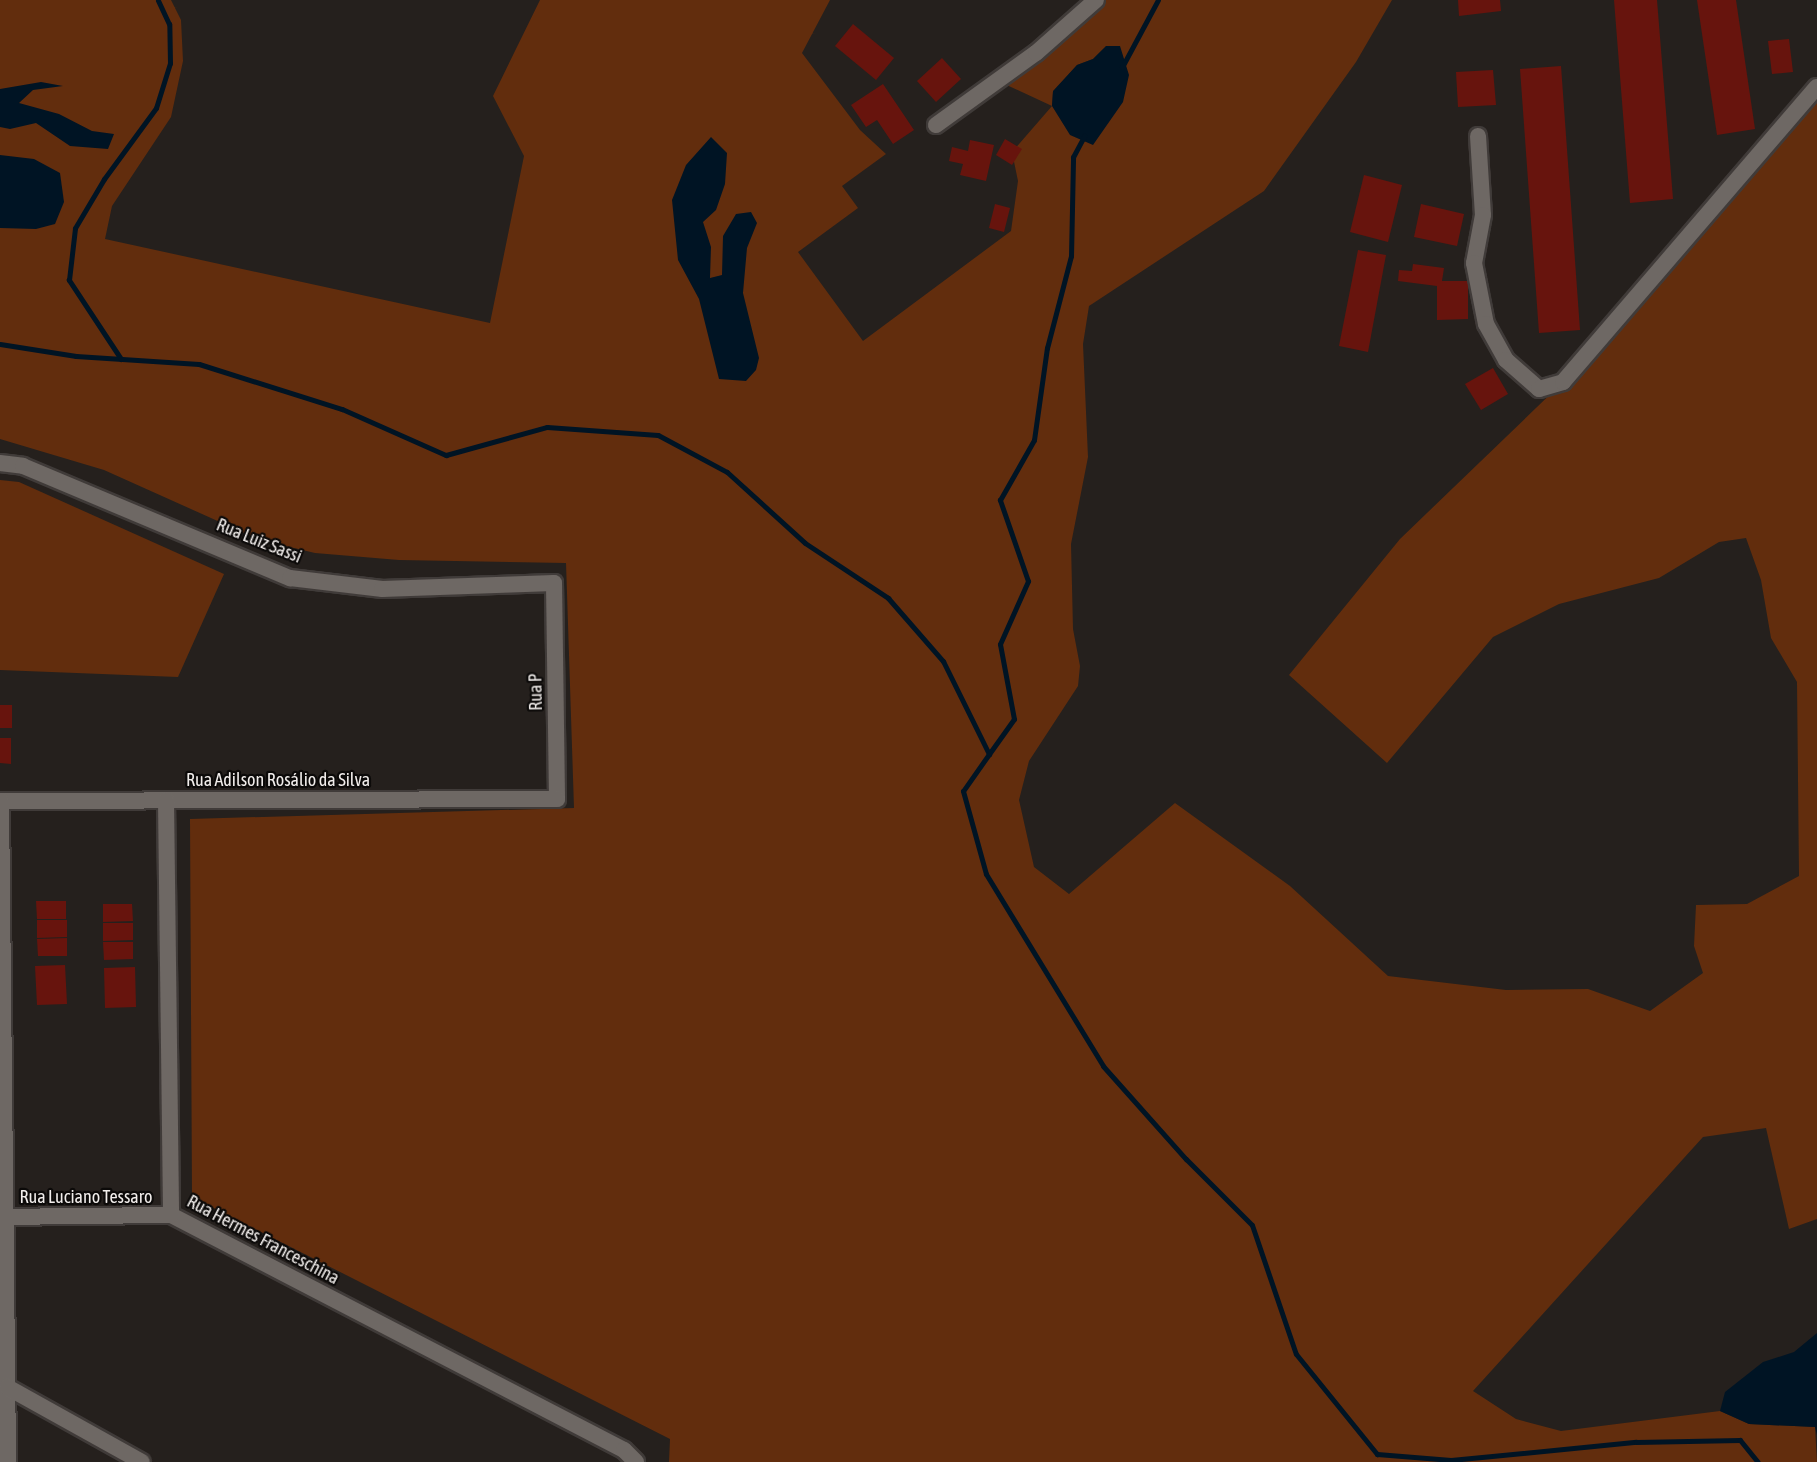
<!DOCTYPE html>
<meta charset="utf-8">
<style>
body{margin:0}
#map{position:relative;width:1817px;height:1462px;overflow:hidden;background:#25201d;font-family:"Asap Condensed",sans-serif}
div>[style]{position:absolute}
.green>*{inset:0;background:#622d0d}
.water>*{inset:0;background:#001424}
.stream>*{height:5px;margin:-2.5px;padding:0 2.5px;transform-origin:2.5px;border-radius:2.5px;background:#001424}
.building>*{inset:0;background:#67140d}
.roads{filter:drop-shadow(2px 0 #403b39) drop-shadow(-2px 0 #403b39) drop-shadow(0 2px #403b39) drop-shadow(0 -2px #403b39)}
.minor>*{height:16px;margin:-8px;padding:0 8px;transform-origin:8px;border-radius:8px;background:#6e6864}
span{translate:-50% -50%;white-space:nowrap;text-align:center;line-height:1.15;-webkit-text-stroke:4.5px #0c0a09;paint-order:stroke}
.street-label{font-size:18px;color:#f2eeec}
</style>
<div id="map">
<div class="green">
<i style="clip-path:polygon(evenodd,0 0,171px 0,181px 20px,183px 61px,171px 117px,112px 206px,105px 239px,490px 323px,524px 156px,493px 96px,540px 0,830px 0,802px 53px,860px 130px,886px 154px,842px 186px,858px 208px,798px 252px,863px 341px,1011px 231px,1018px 181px,1012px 152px,1052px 106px,998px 81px,1096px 0,1392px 0,1356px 62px,1264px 191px,1089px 306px,1083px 344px,1088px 457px,1071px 544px,1073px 629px,1080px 666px,1078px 686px,1029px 761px,1019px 800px,1034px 867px,1069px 894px,1175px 803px,1290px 886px,1388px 976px,1506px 990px,1588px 989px,1650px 1011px,1703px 973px,1694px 946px,1696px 905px,1747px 904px,1799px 876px,1797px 682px,1771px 638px,1761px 580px,1746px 538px,1719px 542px,1659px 578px,1559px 604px,1493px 637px,1387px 763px,1289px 675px,1400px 539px,1563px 382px,1817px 87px,1817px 1219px,1789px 1229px,1766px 1128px,1703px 1137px,1473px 1391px,1516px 1419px,1561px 1431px,1720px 1411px,1749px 1424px,1815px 1427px,1817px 1462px,669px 1462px,670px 1439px,192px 1197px,190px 819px,574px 808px,566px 563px,399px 560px,315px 553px,260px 540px,104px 470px,0 439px,0 0,1106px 46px,1052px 106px,1053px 92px,1077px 65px,1093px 59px,1106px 46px)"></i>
<i style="clip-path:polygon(0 480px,19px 482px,224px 574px,178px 677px,0 670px)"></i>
</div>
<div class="water">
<i style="clip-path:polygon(1106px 46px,1120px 46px,1129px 75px,1123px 102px,1093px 145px,1070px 135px,1052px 106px,1053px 91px,1077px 65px,1093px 59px)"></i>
<i style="clip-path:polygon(41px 82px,63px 86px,33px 90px,19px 103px,59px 114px,92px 131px,114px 134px,108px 149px,70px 146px,36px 123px,10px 129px,0 127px,0 89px)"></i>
<i style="clip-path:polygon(711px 137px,727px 153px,725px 184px,716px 210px,703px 222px,711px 247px,710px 278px,722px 275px,723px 236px,736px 214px,751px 212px,757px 223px,747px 248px,743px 293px,759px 358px,756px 370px,746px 381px,719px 379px,699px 299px,678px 260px,672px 200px,686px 165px)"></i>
<i style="clip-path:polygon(0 155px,34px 159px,60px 173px,64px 202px,55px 224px,36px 229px,0 228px)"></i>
<i style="clip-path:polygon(1817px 1333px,1817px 1435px,1815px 1427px,1749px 1424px,1720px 1411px,1725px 1392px,1763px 1362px,1794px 1352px)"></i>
</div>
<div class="stream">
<i style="left:1122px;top:67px;width:76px;rotate:-61.8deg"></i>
<i style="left:0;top:344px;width:77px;rotate:9deg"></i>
<i style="left:76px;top:356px;width:123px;rotate:3.7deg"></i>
<i style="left:199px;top:364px;width:150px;rotate:17.5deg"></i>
<i style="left:342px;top:409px;width:114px;rotate:23.9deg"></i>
<i style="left:446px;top:455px;width:105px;rotate:-15.5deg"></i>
<i style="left:547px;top:427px;width:111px;rotate:4.1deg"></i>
<i style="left:658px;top:435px;width:78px;rotate:28.2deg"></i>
<i style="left:727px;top:472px;width:105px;rotate:42.3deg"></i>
<i style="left:805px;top:543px;width:100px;rotate:33.5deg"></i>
<i style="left:888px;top:598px;width:84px;rotate:48.9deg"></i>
<i style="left:943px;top:661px;width:104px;rotate:63.7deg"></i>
<i style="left:989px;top:754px;width:45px;rotate:125.1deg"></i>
<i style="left:963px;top:791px;width:86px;rotate:74.5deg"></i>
<i style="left:986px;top:874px;width:225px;rotate:58.6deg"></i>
<i style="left:1103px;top:1066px;width:125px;rotate:48.3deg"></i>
<i style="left:1186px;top:1159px;width:93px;rotate:45deg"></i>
<i style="left:1252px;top:1225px;width:136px;rotate:71.2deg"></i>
<i style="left:1296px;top:1354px;width:129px;rotate:51deg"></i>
<i style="left:1377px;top:1454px;width:74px;rotate:4.6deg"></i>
<i style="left:1451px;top:1460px;width:186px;rotate:-5.6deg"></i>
<i style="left:1636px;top:1442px;width:104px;rotate:-1.1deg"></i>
<i style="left:1740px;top:1440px;width:28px;rotate:51deg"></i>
<i style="left:121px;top:359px;width:95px;rotate:-123.4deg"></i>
<i style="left:69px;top:280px;width:52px;rotate:-83.4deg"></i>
<i style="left:75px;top:228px;width:57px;rotate:-59.4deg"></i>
<i style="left:104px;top:179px;width:88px;rotate:-53.8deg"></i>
<i style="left:156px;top:108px;width:47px;rotate:-72.7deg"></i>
<i style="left:170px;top:63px;width:39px;rotate:-91deg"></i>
<i style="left:169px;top:24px;width:26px;rotate:-115deg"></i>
<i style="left:989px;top:754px;width:43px;rotate:-54.5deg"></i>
<i style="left:1014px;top:719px;width:76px;rotate:-100.6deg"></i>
<i style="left:1000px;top:644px;width:69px;rotate:-66deg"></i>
<i style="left:1028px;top:581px;width:86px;rotate:-109.1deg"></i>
<i style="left:1000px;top:500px;width:69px;rotate:-60.5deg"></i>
<i style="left:1034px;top:440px;width:93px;rotate:-82deg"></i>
<i style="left:1047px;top:348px;width:95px;rotate:-75.4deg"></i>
<i style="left:1071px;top:256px;width:99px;rotate:-88.8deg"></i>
<i style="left:1073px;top:157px;width:24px;rotate:-62deg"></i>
</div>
<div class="building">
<i style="clip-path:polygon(1458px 0,1500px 0,1501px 11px,1459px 16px)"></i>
<i style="clip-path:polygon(1614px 0,1657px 0,1673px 199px,1630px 203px)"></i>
<i style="clip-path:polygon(1697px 0,1736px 0,1755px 129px,1717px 135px)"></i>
<i style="clip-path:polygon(853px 24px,894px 58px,876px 80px,835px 46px)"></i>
<i style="clip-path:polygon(1789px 39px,1793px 72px,1772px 74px,1768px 41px)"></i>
<i style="clip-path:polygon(942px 58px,961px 79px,936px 102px,917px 81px)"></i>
<i style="clip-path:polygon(1561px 66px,1580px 330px,1539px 333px,1520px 69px)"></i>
<i style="clip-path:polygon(1493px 70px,1496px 105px,1458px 107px,1456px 72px)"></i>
<i style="clip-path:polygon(883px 84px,914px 130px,893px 144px,877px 120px,866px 127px,851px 105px)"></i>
<i style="clip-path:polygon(1005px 139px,1022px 149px,1012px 165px,996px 155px)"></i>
<i style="clip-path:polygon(970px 140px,994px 145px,986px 181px,960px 175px,963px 164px,949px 161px,952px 147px,968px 151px)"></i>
<i style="clip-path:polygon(1364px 175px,1402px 185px,1388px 242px,1350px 232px)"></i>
<i style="clip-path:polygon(995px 204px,1010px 208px,1004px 232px,989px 228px)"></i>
<i style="clip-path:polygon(1421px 204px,1464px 214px,1457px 246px,1414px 237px)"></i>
<i style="clip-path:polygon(1358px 250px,1386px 255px,1368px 352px,1339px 346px)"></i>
<i style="clip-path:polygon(1413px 264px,1444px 268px,1442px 281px,1468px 281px,1468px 319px,1437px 320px,1437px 286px,1398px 281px,1399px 270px,1412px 271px)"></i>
<i style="clip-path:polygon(1493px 368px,1508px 394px,1481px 410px,1465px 384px)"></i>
<i style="clip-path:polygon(0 705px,12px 705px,12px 728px,0 728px)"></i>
<i style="clip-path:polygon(0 738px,11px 738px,11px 764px,0 763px)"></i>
<i style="clip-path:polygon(36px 901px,66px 901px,66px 919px,37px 919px)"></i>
<i style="clip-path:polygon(103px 904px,132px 904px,133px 921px,103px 922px)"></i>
<i style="clip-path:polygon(37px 920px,67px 920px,67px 937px,37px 938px)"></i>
<i style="clip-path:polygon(103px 923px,133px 923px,133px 940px,103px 941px)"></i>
<i style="clip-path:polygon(67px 938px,67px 956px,38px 956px,37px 939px)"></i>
<i style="clip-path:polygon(103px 942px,133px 942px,133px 959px,104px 960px)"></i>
<i style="clip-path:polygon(65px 965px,67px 1004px,37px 1005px,35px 966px)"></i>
<i style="clip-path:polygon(135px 967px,136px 1007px,105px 1008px,104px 968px)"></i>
</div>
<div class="roads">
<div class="minor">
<i style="left:936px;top:125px;width:123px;rotate:-35.8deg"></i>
<i style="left:1036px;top:53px;width:80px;rotate:-41.5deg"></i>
<i style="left:1478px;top:136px;width:79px;rotate:86.4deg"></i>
<i style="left:1483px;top:215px;width:49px;rotate:100.6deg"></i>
<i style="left:1474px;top:263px;width:62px;rotate:78.9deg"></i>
<i style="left:1486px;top:324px;width:41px;rotate:60.9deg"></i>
<i style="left:1506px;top:360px;width:44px;rotate:41.3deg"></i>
<i style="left:1539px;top:389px;width:25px;rotate:-16deg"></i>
<i style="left:1563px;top:382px;width:389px;rotate:-49.3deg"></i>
<i style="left:0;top:463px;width:23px;rotate:7deg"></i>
<i style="left:23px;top:466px;width:290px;rotate:22.8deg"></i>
<i style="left:290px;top:578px;width:93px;rotate:6.8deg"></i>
<i style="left:382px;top:589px;width:172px;rotate:-2deg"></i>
<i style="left:554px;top:583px;width:216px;rotate:89.2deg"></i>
<i style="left:557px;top:799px;width:557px;rotate:179.79deg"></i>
<i style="left:166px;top:800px;width:415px;rotate:89.3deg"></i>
<i style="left:171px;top:1215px;width:510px;rotate:27.42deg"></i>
<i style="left:624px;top:1450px;width:17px;rotate:45deg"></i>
<i style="left:1px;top:801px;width:661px;rotate:89.39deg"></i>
<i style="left:0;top:1217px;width:171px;rotate:-0.7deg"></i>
<i style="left:7px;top:1387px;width:154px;rotate:29.1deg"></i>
</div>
</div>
<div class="street-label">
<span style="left:259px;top:541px;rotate:22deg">Rua Luiz Sassi</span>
<span style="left:536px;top:692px;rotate:-91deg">Rua P</span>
<span style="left:278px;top:780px">Rua Adilson Rosálio da Silva</span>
<span style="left:86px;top:1197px">Rua Luciano Tessaro</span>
<span style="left:263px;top:1240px;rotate:28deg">Rua Hermes Franceschina</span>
</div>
</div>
